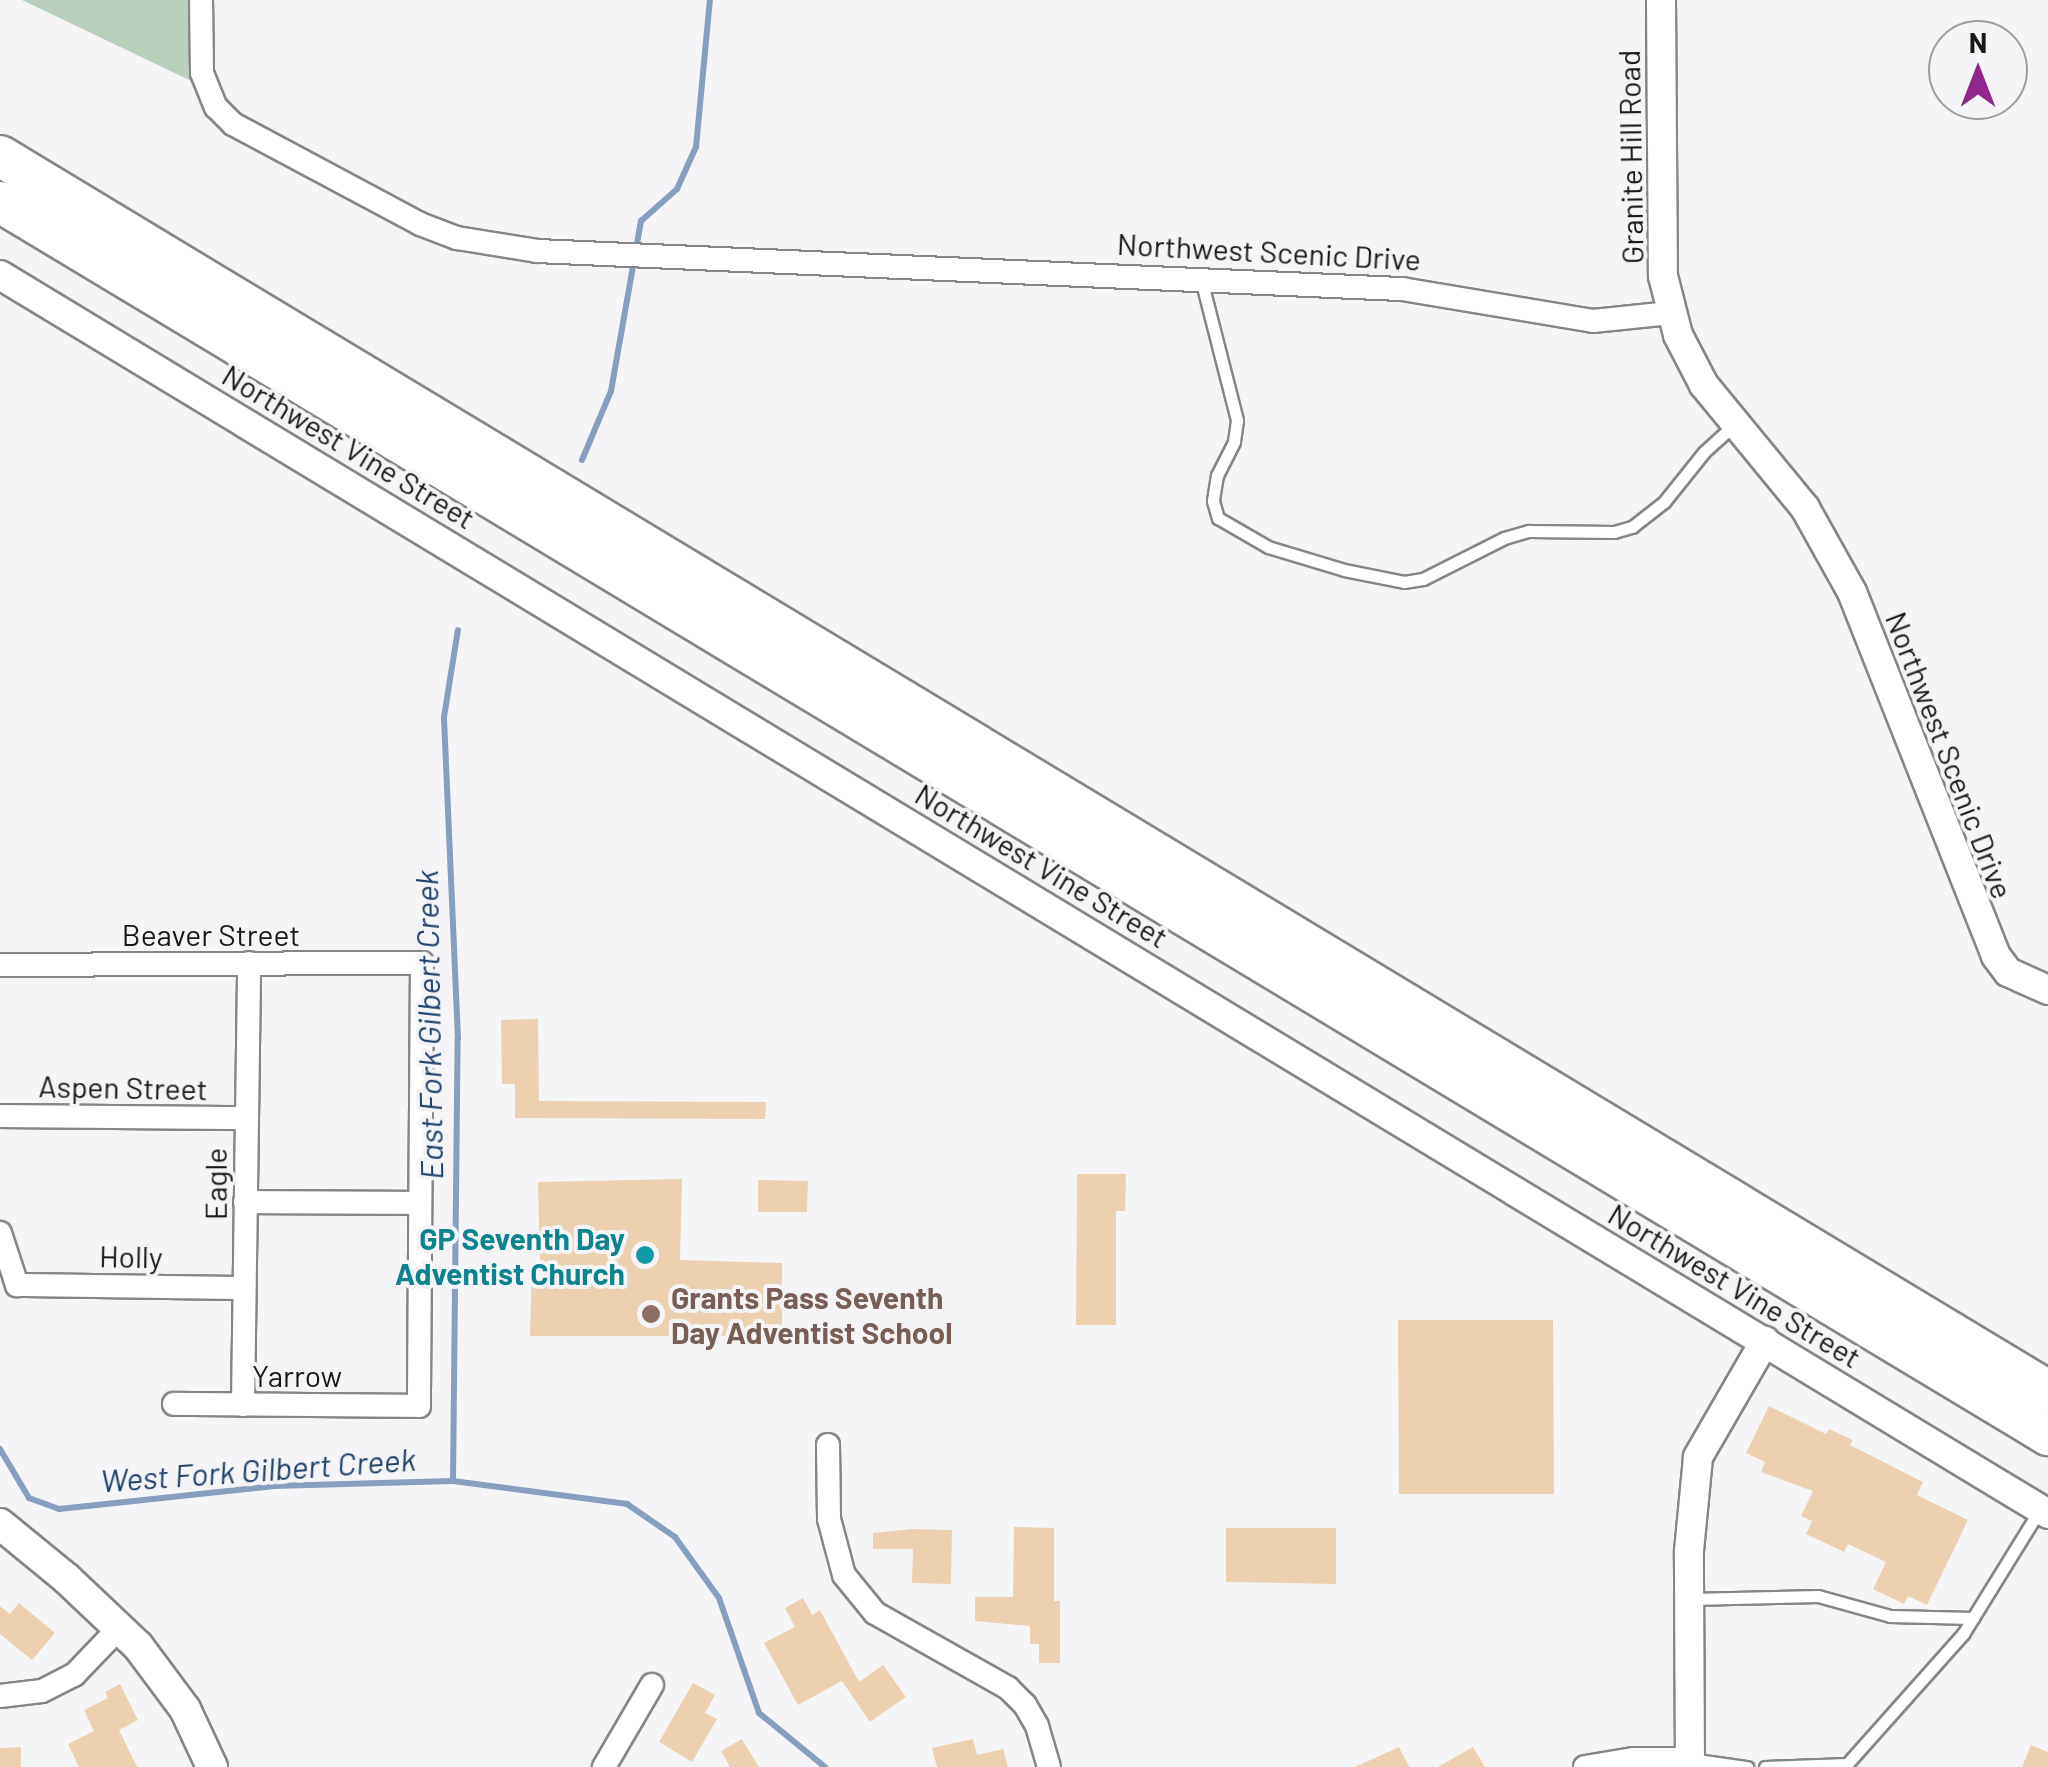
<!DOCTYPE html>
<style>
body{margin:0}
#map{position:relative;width:2048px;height:1767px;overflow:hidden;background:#f5f5f8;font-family:Barlow,sans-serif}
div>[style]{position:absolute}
.green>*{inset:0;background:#b9d1bc}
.stream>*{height:6px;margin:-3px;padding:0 3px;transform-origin:3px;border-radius:3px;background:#879fbe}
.building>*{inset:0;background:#edd0b0}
.roads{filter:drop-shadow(2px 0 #868688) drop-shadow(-2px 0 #868688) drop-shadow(0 2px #868688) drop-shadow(0 -2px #868688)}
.service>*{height:11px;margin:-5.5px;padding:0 5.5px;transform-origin:5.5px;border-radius:5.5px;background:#fff}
.minor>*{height:22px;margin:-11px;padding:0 11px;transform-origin:11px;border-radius:11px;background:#fff}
.tertiary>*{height:28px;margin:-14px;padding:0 14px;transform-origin:14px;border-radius:14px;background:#fff}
.secondary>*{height:30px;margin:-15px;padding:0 15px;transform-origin:15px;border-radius:15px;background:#fff}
.motorway>*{height:40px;margin:-20px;padding:0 20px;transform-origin:20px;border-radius:20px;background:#fff}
.dots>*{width:28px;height:28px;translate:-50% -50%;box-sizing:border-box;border:5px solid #f5f5f8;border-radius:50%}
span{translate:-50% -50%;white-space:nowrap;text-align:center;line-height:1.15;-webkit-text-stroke:8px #f5f5f8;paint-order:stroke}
.street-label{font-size:30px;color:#181819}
.culture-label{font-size:30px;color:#0d838f;font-weight:700}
.right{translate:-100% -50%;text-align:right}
.education-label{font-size:30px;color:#785e54;font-weight:700}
.left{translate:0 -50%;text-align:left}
.water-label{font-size:32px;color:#1f426c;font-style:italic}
.north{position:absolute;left:1928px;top:20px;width:100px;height:100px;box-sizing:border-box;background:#f5f5f8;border:2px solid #9d9d9f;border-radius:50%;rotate:0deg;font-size:28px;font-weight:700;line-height:40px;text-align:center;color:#181819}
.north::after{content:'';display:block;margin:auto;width:35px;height:45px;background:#91278a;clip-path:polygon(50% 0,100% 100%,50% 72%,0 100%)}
</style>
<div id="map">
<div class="green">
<i style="clip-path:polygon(22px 0,204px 0,208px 89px)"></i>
</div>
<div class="stream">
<i style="left:582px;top:460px;width:75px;rotate:-67.2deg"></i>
<i style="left:611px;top:391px;width:173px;rotate:-80deg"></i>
<i style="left:641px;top:221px;width:48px;rotate:-41.6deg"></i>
<i style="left:677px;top:189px;width:46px;rotate:-65.7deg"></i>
<i style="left:696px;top:147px;width:148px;rotate:-84.6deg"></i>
<i style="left:0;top:1449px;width:57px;rotate:59.4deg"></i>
<i style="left:29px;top:1498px;width:32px;rotate:20deg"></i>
<i style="left:59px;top:1509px;width:215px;rotate:-6.1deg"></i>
<i style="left:273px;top:1486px;width:180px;rotate:-1.6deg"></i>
<i style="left:453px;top:1481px;width:176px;rotate:7.5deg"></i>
<i style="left:627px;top:1504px;width:58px;rotate:34.5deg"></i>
<i style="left:675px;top:1537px;width:75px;rotate:54.2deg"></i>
<i style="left:719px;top:1598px;width:122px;rotate:70.8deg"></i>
<i style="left:759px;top:1713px;width:85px;rotate:39.3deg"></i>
<i style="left:453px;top:1481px;width:442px;rotate:-89.4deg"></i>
<i style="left:458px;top:1039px;width:322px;rotate:-92.5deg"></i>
<i style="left:444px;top:717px;width:88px;rotate:-80.9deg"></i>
</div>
<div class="building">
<i style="clip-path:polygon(538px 1019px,539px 1101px,766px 1102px,765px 1119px,515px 1118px,515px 1084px,502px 1084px,501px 1020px)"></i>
<i style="clip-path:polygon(1077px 1174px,1126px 1174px,1125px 1211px,1116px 1211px,1116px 1325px,1076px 1325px)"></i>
<i style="clip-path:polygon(682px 1179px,680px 1260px,782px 1263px,782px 1336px,530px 1336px,532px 1267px,540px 1267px,538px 1182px)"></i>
<i style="clip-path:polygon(758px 1180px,808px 1181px,807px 1212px,758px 1212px)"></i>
<i style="clip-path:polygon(1398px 1320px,1553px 1320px,1554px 1494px,1399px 1494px)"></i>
<i style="clip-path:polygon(1769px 1406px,1826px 1434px,1829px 1429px,1853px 1440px,1850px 1445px,1923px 1482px,1917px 1495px,1968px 1520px,1927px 1605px,1908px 1596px,1904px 1604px,1873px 1589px,1886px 1562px,1848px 1544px,1844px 1552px,1806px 1534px,1812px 1521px,1801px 1516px,1813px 1491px,1761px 1472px,1765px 1462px,1746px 1453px)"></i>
<i style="clip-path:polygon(1014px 1527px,1054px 1528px,1054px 1601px,1060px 1601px,1060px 1663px,1039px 1663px,1039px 1644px,1030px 1644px,1030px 1626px,975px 1621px,975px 1597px,1013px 1597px)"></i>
<i style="clip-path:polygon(1226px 1528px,1336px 1528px,1336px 1584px,1226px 1582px)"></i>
<i style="clip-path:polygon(913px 1529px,952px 1530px,951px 1584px,912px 1583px,913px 1549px,873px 1549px,873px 1533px)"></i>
<i style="clip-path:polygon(803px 1598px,812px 1615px,820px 1610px,859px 1682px,883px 1665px,906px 1697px,870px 1722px,842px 1681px,798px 1705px,764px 1643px,795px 1627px,785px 1608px)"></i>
<i style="clip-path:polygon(19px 1603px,55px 1633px,32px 1660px,0 1634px,0 1606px,10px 1614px)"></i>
<i style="clip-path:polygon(693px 1683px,715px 1695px,705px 1713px,717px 1719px,692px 1762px,659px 1742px)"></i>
<i style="clip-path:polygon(120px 1684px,138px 1720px,119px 1730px,137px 1767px,79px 1767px,68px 1744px,94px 1731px,84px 1710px,108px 1698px,105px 1692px)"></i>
<i style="clip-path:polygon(742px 1739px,759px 1767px,730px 1767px,721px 1751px)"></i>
<i style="clip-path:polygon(973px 1739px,977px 1755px,1003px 1749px,1008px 1767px,937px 1767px,932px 1748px)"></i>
<i style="clip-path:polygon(2031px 1745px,2048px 1752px,2048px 1767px,2022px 1767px)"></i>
<i style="clip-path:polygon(21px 1747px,21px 1767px,0 1767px,0 1748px)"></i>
<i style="clip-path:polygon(1399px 1747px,1409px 1767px,1355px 1767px)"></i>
<i style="clip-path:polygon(1473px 1747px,1485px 1767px,1438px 1767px)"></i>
</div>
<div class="roads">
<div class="service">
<i style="left:1201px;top:279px;width:146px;rotate:75.7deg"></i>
<i style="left:1237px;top:420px;width:22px;rotate:98deg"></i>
<i style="left:1234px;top:442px;width:37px;rotate:117deg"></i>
<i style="left:1217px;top:475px;width:26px;rotate:99deg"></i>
<i style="left:1213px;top:501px;width:18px;rotate:74deg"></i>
<i style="left:1218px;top:518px;width:58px;rotate:30.1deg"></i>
<i style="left:1268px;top:547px;width:79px;rotate:16.8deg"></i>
<i style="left:1344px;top:570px;width:61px;rotate:11.3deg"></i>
<i style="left:1404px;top:582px;width:19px;rotate:-9deg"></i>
<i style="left:1423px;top:579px;width:91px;rotate:-26.8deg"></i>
<i style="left:1504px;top:538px;width:26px;rotate:-16deg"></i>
<i style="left:1529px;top:531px;width:85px;rotate:0.7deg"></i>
<i style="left:1614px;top:532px;width:19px;rotate:-16deg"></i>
<i style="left:1632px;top:527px;width:41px;rotate:-38deg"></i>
<i style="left:1664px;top:502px;width:64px;rotate:-51.3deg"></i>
<i style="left:1704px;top:452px;width:43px;rotate:-42.2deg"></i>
<i style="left:1690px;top:1599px;width:128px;rotate:-1.3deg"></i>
<i style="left:1818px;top:1596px;width:75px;rotate:15.5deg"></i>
<i style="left:1890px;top:1616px;width:83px;rotate:1.4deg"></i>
<i style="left:1690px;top:1759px;width:58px;rotate:8deg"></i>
<i style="left:1765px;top:1767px;width:82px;rotate:-2.1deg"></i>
<i style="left:1847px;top:1764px;width:174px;rotate:-48.3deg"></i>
<i style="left:1963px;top:1634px;width:145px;rotate:-58.3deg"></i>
</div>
<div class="minor">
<i style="left:201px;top:0;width:73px;rotate:89.2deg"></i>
<i style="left:202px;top:73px;width:37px;rotate:68deg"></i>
<i style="left:216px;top:107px;width:24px;rotate:45deg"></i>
<i style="left:233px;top:124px;width:212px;rotate:28.1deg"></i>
<i style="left:420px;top:224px;width:40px;rotate:21deg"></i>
<i style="left:457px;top:238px;width:81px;rotate:9.2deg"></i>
<i style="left:537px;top:251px;width:866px;rotate:2.52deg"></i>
<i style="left:1402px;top:289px;width:194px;rotate:9.5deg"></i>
<i style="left:1593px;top:321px;width:78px;rotate:-5.9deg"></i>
<i style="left:0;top:965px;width:422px;rotate:-0.3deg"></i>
<i style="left:422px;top:963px;width:443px;rotate:90.4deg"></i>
<i style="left:419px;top:1406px;width:245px;rotate:-179.5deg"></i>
<i style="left:0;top:1116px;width:246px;rotate:0.5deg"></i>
<i style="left:245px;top:1202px;width:175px;rotate:0.3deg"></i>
<i style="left:0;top:1233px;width:55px;rotate:71.9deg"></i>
<i style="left:17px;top:1285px;width:227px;rotate:0.8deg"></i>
<i style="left:243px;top:1405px;width:442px;rotate:-89.2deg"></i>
<i style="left:828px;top:1445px;width:74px;rotate:89.2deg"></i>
<i style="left:829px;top:1519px;width:58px;rotate:75deg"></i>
<i style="left:844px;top:1575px;width:49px;rotate:50.8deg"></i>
<i style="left:875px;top:1613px;width:153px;rotate:29.4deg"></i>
<i style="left:1008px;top:1688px;width:24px;rotate:45deg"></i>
<i style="left:1025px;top:1705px;width:24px;rotate:60deg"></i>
<i style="left:1037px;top:1726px;width:43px;rotate:73.7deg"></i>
<i style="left:0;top:1696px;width:42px;rotate:-6.8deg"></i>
<i style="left:42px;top:1691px;width:36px;rotate:-27deg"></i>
<i style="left:74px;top:1675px;width:66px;rotate:-46.2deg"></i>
<i style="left:604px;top:1767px;width:95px;rotate:-59.7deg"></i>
<i style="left:1585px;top:1767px;width:50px;rotate:-9.3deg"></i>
<i style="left:1634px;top:1759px;width:56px"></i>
</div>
<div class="tertiary">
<i style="left:1661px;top:0;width:276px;rotate:89.6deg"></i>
<i style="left:1663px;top:276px;width:61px;rotate:75.7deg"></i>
<i style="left:1678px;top:335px;width:56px;rotate:62.5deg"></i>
<i style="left:1704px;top:385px;width:159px;rotate:50.6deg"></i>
<i style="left:1805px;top:508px;width:96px;rotate:60.8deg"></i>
<i style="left:1852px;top:592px;width:391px;rotate:68.4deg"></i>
<i style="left:1996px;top:956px;width:20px;rotate:53deg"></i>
<i style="left:2008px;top:972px;width:44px;rotate:24.2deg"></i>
<i style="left:0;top:275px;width:2394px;rotate:31.17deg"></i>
<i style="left:1690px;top:1767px;width:216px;rotate:-90.3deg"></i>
<i style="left:1689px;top:1551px;width:94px;rotate:-84.5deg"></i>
<i style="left:1698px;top:1457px;width:134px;rotate:-60deg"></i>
</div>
<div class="secondary">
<i style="left:0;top:1524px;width:85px;rotate:39.3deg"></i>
<i style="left:66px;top:1578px;width:99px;rotate:43.4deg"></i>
<i style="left:138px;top:1646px;width:79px;rotate:53.3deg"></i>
<i style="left:185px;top:1709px;width:64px;rotate:65deg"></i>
</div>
<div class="motorway">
<i style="left:0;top:156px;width:2392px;rotate:31.09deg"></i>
<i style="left:0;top:202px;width:2391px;rotate:31.05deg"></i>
</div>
</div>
<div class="dots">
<i style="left:645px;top:1255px;background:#0f9aa8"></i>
<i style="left:651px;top:1314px;background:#8d6e63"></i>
</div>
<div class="street-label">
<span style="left:1630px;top:157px;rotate:-91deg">Granite Hill Road</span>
<span style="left:1269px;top:251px;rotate:3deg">Northwest Scenic Drive</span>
<span style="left:349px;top:446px;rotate:31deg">Northwest Vine Street</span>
<span style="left:1950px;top:755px;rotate:69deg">Northwest Scenic Drive</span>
<span style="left:1042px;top:865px;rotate:31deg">Northwest Vine Street</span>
<span style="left:211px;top:934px">Beaver Street</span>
<span style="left:123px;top:1087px;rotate:1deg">Aspen Street</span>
<span style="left:215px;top:1184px;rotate:-90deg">Eagle</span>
<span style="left:131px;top:1256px;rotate:1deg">Holly</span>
<span style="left:1735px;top:1285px;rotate:31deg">Northwest Vine Street</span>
<span style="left:297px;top:1375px">Yarrow</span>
</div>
<div class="culture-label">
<span class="right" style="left:625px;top:1255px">GP Seventh Day<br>Adventist Church</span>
</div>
<div class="education-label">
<span class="left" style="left:671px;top:1314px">Grants Pass Seventh<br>Day Adventist School</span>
</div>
<div class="water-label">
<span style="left:428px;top:1025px;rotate:-91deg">East Fork Gilbert Creek</span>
<span style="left:258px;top:1469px;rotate:-4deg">West Fork Gilbert Creek</span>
</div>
<div class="north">N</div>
</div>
